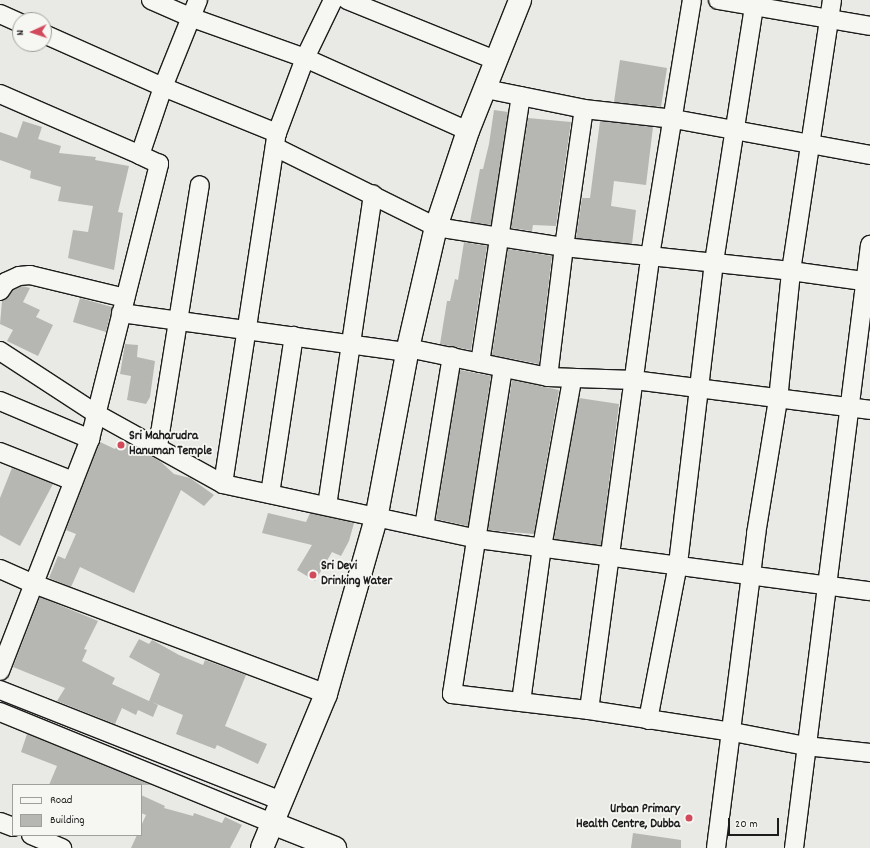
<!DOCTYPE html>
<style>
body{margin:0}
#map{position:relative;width:870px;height:848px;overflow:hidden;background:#e9e9e5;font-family:Dekko,sans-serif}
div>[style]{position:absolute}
.building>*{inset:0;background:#b6b6b3}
.roads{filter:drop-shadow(1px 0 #1c1c1c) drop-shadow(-1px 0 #1c1c1c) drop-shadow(0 1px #1c1c1c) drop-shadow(0 -1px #1c1c1c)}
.street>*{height:18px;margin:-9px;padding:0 9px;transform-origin:9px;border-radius:9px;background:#f6f6f2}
.secondary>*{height:22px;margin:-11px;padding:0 11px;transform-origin:11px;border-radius:11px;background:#f6f6f2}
.dots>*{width:11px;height:11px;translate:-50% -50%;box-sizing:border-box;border:2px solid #f6f6f2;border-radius:50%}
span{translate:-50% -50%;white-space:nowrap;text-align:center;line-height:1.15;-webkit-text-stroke:3.5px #f6f6f2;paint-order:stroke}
.poi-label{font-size:13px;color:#1c1c1c;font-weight:700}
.left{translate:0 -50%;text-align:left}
.right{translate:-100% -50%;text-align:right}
.legend{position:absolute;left:12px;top:784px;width:130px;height:52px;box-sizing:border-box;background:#f6f6f2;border:1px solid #9f9f9c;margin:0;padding:5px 7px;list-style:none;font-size:12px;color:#1c1c1c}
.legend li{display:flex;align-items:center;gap:8px;height:20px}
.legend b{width:20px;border:1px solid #9f9f9c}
.north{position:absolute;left:12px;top:12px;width:40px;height:40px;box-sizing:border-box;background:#f6f6f2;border:1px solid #9f9f9c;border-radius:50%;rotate:267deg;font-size:11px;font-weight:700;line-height:16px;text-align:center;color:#1c1c1c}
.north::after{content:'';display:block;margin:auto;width:14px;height:18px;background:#d1495b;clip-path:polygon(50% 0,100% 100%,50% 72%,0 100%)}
.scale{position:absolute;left:728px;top:818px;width:51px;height:18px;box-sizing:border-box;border:2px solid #1c1c1c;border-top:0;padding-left:5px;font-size:12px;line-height:14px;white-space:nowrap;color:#1c1c1c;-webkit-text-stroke:3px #f6f6f2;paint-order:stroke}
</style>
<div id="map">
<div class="building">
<i style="clip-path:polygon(620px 60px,667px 68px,661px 107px,614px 102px)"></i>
<i style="clip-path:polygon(494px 110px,508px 112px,491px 225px,470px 222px,480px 169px,483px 169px,489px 144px)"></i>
<i style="clip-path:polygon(528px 118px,571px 122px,556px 226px,533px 225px,532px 231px,511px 228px)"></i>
<i style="clip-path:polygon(23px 121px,42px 127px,38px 139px,61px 146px,59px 153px,96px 157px,95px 160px,129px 166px,118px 212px,123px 213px,114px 270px,68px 258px,73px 230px,88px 232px,93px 206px,58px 201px,61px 187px,30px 178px,31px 171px,0 160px,0 132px,17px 138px)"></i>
<i style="clip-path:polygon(600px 121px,653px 127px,646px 185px,614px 181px,611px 206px,636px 210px,632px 244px,576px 238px,582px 198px,590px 198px)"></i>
<i style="clip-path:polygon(464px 242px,487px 246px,471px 350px,440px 344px,447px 301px,450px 301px,455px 279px,458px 280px)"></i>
<i style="clip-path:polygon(508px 249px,552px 256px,539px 364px,492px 355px)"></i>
<i style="clip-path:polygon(22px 286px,30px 288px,23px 302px,40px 310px,36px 317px,53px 325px,38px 356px,7px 341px,13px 330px,0 324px,2px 301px,13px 290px)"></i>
<i style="clip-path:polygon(80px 298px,112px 307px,106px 332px,73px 322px)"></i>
<i style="clip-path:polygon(125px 344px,138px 345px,137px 357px,155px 361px,150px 397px,146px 404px,127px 400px,131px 376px,120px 374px)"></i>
<i style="clip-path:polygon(460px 370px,491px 376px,468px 526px,436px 519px)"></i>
<i style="clip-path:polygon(512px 380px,559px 390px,534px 534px,488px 530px)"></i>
<i style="clip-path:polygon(579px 398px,619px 404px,601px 545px,554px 539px)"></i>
<i style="clip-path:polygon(121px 439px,161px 462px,174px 474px,190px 478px,214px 495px,204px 506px,181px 490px,134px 593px,80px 567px,71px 587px,49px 578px,58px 556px,65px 559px,76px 534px,66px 530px,100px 442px,115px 449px)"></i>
<i style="clip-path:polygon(12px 468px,53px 484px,20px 546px,0 535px,0 498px)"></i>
<i style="clip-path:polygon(268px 513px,306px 522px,310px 513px,354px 523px,349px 541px,341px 556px,332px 552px,315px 581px,297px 570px,312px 545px,262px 533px)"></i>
<i style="clip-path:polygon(40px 597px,98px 621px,84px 649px,87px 650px,82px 661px,115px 678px,112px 684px,149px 701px,160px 674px,129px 657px,139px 639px,149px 644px,152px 640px,154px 641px,179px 655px,203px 665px,205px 660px,246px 675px,225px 726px,267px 744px,258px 764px,217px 745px,215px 749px,176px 734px,183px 715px,152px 702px,158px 705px,153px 717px,138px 710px,136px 715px,122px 708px,115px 724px,57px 701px,65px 688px,13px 667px)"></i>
<i style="clip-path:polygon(27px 734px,151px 785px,49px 785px,57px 766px,21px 752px)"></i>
<i style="clip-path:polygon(141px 795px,165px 806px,164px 808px,193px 816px,194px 813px,222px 823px,225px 817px,242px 825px,230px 848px,131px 848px,137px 835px,141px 835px,141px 826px,146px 815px,141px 813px)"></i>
<i style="clip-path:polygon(633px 833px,681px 840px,681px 848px,631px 848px)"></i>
</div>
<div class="roads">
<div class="street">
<i style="left:151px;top:0;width:43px;rotate:23.6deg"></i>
<i style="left:190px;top:17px;width:122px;rotate:19.6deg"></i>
<i style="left:305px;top:58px;width:179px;rotate:24.1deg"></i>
<i style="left:347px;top:0;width:162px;rotate:22.1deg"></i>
<i style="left:718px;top:0;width:154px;rotate:9.7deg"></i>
<i style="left:0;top:14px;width:22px;rotate:24deg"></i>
<i style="left:44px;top:34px;width:130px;rotate:24deg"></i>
<i style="left:163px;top:87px;width:123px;rotate:22deg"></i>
<i style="left:486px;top:89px;width:100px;rotate:11.5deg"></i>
<i style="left:584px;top:109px;width:91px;rotate:6.3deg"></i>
<i style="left:674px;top:119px;width:199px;rotate:10.4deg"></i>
<i style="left:0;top:94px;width:153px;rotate:23.5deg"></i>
<i style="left:275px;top:147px;width:180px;rotate:26.4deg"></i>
<i style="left:436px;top:227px;width:130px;rotate:8.9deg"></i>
<i style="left:564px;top:247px;width:228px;rotate:6deg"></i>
<i style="left:791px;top:271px;width:80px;rotate:7.9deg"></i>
<i style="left:0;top:291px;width:11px;rotate:-56deg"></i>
<i style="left:6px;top:282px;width:14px;rotate:-25deg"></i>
<i style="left:19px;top:276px;width:11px;rotate:-5deg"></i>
<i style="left:30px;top:275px;width:98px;rotate:13.6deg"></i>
<i style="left:121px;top:313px;width:289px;rotate:7.8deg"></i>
<i style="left:408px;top:348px;width:143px;rotate:11.7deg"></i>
<i style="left:548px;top:377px;width:86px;rotate:2deg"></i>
<i style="left:634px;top:380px;width:238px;rotate:7.2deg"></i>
<i style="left:0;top:351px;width:113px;rotate:33.1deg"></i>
<i style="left:95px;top:413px;width:146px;rotate:29deg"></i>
<i style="left:223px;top:484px;width:261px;rotate:12.2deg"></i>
<i style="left:478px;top:539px;width:395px;rotate:7.6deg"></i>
<i style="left:480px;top:363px;width:270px;rotate:-81.3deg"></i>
<i style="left:503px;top:368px;width:330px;rotate:98.9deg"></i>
<i style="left:452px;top:694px;width:138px;rotate:6.7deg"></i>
<i style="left:589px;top:710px;width:146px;rotate:8.7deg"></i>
<i style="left:733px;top:732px;width:74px;rotate:10.9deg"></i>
<i style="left:806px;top:746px;width:64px;rotate:6.2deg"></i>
<i style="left:548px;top:377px;width:131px;rotate:-83deg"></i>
<i style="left:564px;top:247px;width:139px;rotate:-81.8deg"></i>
<i style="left:0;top:401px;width:98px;rotate:22.9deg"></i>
<i style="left:158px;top:446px;width:264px;rotate:-80.9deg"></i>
<i style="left:0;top:452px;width:79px;rotate:21.7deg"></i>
<i style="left:223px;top:484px;width:355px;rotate:-81.3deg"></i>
<i style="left:277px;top:133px;width:80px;rotate:-69.5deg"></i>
<i style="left:305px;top:58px;width:64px;rotate:-64.2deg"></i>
<i style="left:270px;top:494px;width:160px;rotate:-81.4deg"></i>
<i style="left:327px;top:506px;width:315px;rotate:-81.6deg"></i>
<i style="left:424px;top:527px;width:173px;rotate:-80.7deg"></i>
<i style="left:0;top:569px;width:37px;rotate:24deg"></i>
<i style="left:34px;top:584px;width:312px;rotate:20.6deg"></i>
<i style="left:0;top:671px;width:249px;rotate:-68.8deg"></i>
<i style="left:90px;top:439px;width:284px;rotate:-75.9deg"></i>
<i style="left:159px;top:164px;width:21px;rotate:-155deg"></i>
<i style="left:140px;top:155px;width:72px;rotate:-71.3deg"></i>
<i style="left:163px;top:87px;width:94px;rotate:-68.1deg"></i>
<i style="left:0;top:690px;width:303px;rotate:21.5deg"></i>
<i style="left:521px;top:702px;width:156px;rotate:-82.3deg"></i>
<i style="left:542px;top:547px;width:170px;rotate:-79.8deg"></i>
<i style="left:589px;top:710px;width:458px;rotate:-82.3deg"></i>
<i style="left:650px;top:256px;width:259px;rotate:-80.7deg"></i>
<i style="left:0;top:712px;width:294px;rotate:22.2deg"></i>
<i style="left:648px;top:720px;width:159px;rotate:-79.1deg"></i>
<i style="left:678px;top:564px;width:304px;rotate:-83.2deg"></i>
<i style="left:714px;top:262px;width:265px;rotate:-81.1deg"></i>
<i style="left:0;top:822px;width:14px;rotate:21deg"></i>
<i style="left:31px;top:835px;width:34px;rotate:23deg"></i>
<i style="left:716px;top:848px;width:317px;rotate:-82.7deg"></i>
<i style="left:756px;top:534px;width:136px;rotate:-80.7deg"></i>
<i style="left:778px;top:400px;width:130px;rotate:-84.2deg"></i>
<i style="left:791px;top:271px;width:274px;rotate:-81.4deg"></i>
<i style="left:794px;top:848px;width:608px;rotate:-82.82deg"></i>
</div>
<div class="secondary">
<i style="left:272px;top:823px;width:68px;rotate:21.6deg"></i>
<i style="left:262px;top:848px;width:167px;rotate:-67.4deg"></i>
<i style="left:326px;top:694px;width:182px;rotate:-74.1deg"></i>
<i style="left:376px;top:519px;width:174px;rotate:-79.4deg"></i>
<i style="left:408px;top:348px;width:124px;rotate:-77deg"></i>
<i style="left:436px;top:227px;width:101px;rotate:-71.6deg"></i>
<i style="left:468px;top:131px;width:141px;rotate:-68.3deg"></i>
</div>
</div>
<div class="dots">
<i style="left:121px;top:445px;background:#d1495b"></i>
<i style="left:313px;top:575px;background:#d1495b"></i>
<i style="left:689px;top:818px;background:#d1495b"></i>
</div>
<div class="poi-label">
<span class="left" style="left:129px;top:445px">Sri Maharudra<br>Hanuman Temple</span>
<span class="left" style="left:321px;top:575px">Sri Devi<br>Drinking Water</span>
<span class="right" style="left:680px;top:818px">Urban Primary<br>Health Centre, Dubba</span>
</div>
<ul class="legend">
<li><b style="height:5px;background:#f6f6f2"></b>Road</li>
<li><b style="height:11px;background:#b6b6b3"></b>Building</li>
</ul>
<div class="north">N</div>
<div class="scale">20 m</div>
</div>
